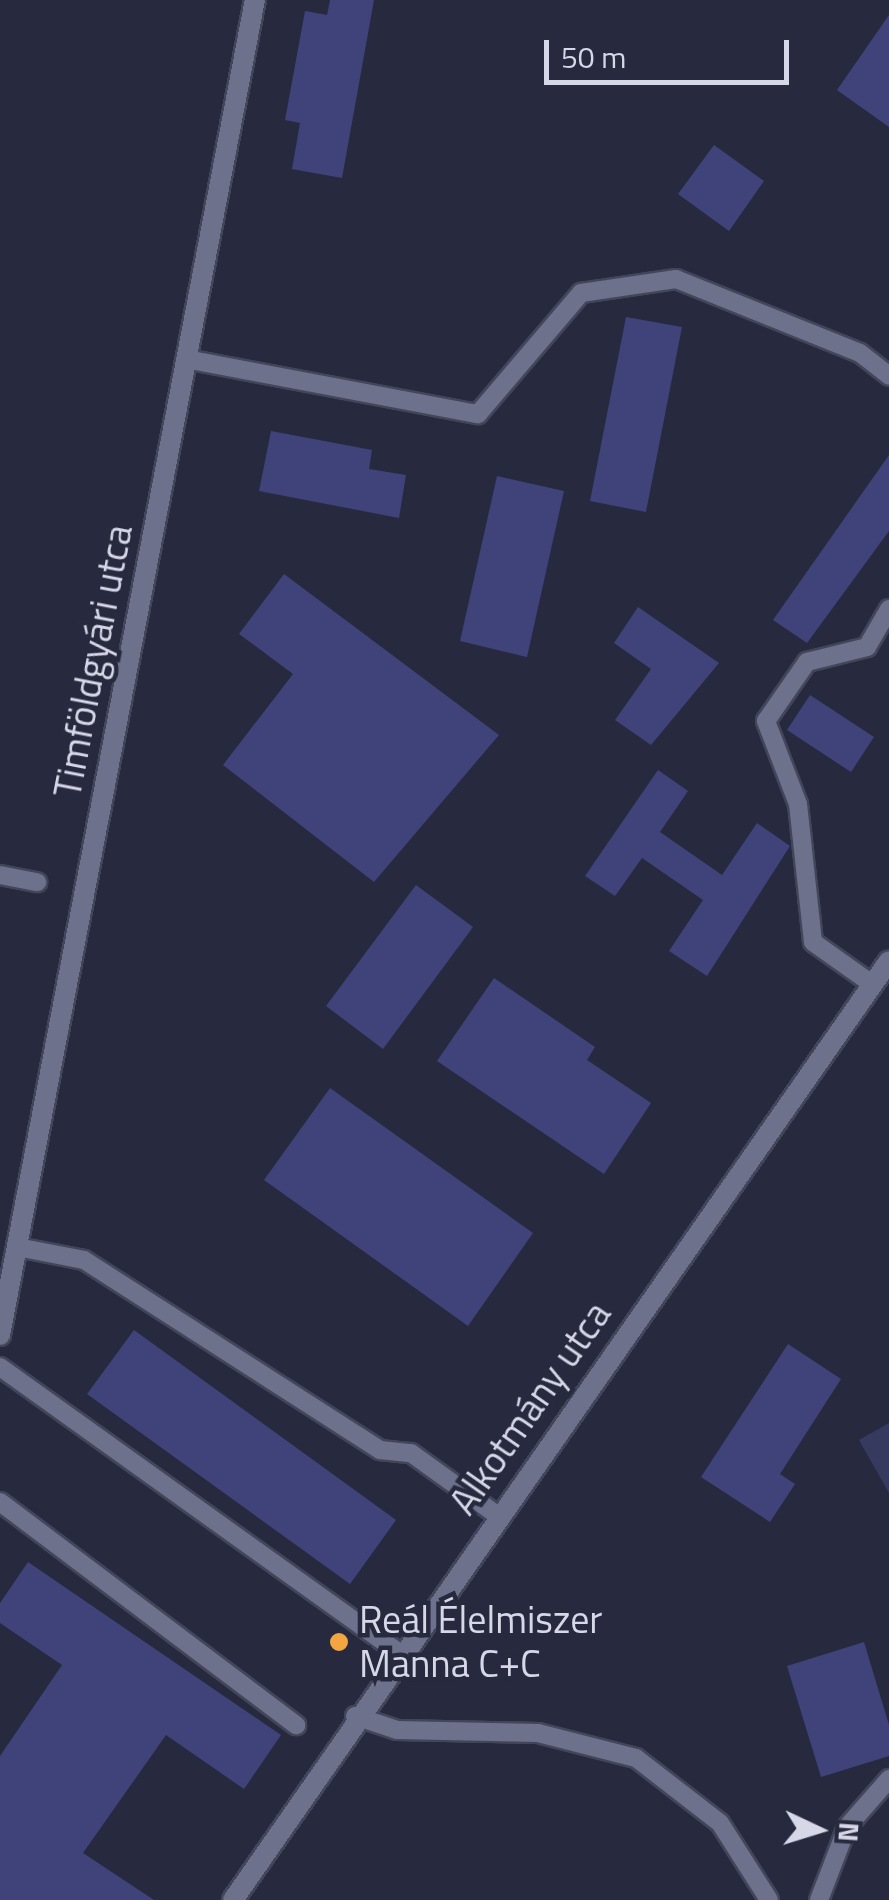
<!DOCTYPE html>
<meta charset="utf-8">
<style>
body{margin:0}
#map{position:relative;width:889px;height:1900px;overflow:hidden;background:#272a3f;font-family:"Titillium Web",sans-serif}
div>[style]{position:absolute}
.green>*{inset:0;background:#373a5f}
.building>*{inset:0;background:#40427a}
.roads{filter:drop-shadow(2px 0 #43465a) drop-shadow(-2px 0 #43465a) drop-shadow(0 2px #43465a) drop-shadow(0 -2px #43465a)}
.service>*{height:18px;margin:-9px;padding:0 9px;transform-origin:9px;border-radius:9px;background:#6e718c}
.minor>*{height:20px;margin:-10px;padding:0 10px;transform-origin:10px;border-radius:10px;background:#6e718c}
.dots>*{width:28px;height:28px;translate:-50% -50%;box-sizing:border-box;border:5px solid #272a3f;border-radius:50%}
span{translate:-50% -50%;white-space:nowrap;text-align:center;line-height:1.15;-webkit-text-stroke:9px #272a3f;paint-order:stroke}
.street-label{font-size:38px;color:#d6d8e7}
.poi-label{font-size:38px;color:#d6d8e7}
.left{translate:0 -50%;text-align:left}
.north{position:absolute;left:769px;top:1780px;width:100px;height:100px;-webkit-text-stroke:8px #272a3f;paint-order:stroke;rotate:94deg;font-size:28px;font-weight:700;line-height:40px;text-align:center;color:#d6d8e7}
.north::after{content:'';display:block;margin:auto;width:35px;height:45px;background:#d6d8e7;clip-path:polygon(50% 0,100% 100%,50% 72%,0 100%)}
.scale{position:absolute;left:544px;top:40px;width:245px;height:45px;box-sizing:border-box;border:5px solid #d6d8e7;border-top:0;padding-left:12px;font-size:30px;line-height:35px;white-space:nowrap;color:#d6d8e7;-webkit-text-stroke:8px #272a3f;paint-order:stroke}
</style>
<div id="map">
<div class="green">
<i style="clip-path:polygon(889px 1423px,889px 1493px,859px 1440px)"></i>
</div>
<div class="building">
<i style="clip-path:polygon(330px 0,374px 0,342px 178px,292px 169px,300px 123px,285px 120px,305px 11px,327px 15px)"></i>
<i style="clip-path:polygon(889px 15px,889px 127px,837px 90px)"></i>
<i style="clip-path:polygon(714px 145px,764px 181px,729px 231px,678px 194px)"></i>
<i style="clip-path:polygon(626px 317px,682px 327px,646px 512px,590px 501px)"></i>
<i style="clip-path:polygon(271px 431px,372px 450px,369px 469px,406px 475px,399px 518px,259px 491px)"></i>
<i style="clip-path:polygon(889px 455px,889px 531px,807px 643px,773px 620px)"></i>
<i style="clip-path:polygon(497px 476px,564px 491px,527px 657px,460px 641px)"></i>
<i style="clip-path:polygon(284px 574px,499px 735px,374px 882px,223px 765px,293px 674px,239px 634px)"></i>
<i style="clip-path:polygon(638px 607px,719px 663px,651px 745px,615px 720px,651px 669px,614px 643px)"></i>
<i style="clip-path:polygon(810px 695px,874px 737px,851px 772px,787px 730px)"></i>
<i style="clip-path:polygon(658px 770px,688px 791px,660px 832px,722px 875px,757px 823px,790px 846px,707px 976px,669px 951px,703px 900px,642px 858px,615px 896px,585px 876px)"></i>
<i style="clip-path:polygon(416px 885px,473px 927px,383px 1049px,326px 1006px)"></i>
<i style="clip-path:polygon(494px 978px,595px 1047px,587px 1060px,651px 1103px,604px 1174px,437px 1061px)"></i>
<i style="clip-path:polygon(330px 1088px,533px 1233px,468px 1326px,264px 1180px)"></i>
<i style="clip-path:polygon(134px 1330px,396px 1520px,350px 1584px,87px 1394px)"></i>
<i style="clip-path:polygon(788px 1344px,841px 1379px,780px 1474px,795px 1484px,770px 1522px,701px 1477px)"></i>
<i style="clip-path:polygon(28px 1562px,281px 1735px,244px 1789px,166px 1735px,83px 1853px,154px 1900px,0 1900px,0 1756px,62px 1665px,0 1623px,0 1603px)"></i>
<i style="clip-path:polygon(864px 1642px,889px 1725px,889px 1756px,821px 1777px,787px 1666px)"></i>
</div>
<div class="roads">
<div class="service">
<i style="left:186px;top:359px;width:297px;rotate:10.7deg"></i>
<i style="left:478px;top:414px;width:159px;rotate:-49.6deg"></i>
<i style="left:581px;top:293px;width:96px;rotate:-8.4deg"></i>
<i style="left:676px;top:279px;width:198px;rotate:21.9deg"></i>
<i style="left:860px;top:353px;width:37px;rotate:38deg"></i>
<i style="left:0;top:875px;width:38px;rotate:11deg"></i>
<i style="left:872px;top:984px;width:72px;rotate:-144.6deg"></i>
<i style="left:813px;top:942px;width:139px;rotate:-96.2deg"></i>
<i style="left:798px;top:804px;width:89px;rotate:-111.1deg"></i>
<i style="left:766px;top:721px;width:72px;rotate:-55.2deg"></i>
<i style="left:807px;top:662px;width:62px;rotate:-14deg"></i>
<i style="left:867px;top:647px;width:44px;rotate:-59.9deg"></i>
<i style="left:17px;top:1247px;width:68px;rotate:11deg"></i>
<i style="left:84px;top:1260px;width:352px;rotate:32.7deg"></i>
<i style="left:380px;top:1450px;width:31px;rotate:6deg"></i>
<i style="left:411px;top:1453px;width:106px;rotate:35.8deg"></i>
<i style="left:0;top:1367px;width:491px;rotate:35.6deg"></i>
<i style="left:0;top:1502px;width:371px;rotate:37deg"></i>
<i style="left:355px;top:1716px;width:44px;rotate:18.4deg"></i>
<i style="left:397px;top:1730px;width:141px;rotate:1.2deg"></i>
<i style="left:538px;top:1733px;width:101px;rotate:14.3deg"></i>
<i style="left:636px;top:1758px;width:106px;rotate:37.7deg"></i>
<i style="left:720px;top:1823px;width:91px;rotate:57.5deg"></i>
<i style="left:819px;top:1900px;width:78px;rotate:-69deg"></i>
<i style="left:847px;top:1827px;width:64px;rotate:-48.8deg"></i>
</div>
<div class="minor">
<i style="left:0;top:1335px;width:1359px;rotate:-79.19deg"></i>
<i style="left:233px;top:1900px;width:1145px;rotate:-55.06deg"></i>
</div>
</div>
<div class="dots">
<i style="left:339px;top:1642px;background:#f2a541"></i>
</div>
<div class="street-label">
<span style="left:93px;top:661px;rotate:-79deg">Timföldgyári utca</span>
<span style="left:530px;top:1408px;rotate:-55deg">Alkotmány utca</span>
</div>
<div class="poi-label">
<span class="left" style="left:359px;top:1642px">Reál Élelmiszer<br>Manna C+C</span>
</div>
<div class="north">N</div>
<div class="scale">50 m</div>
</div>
